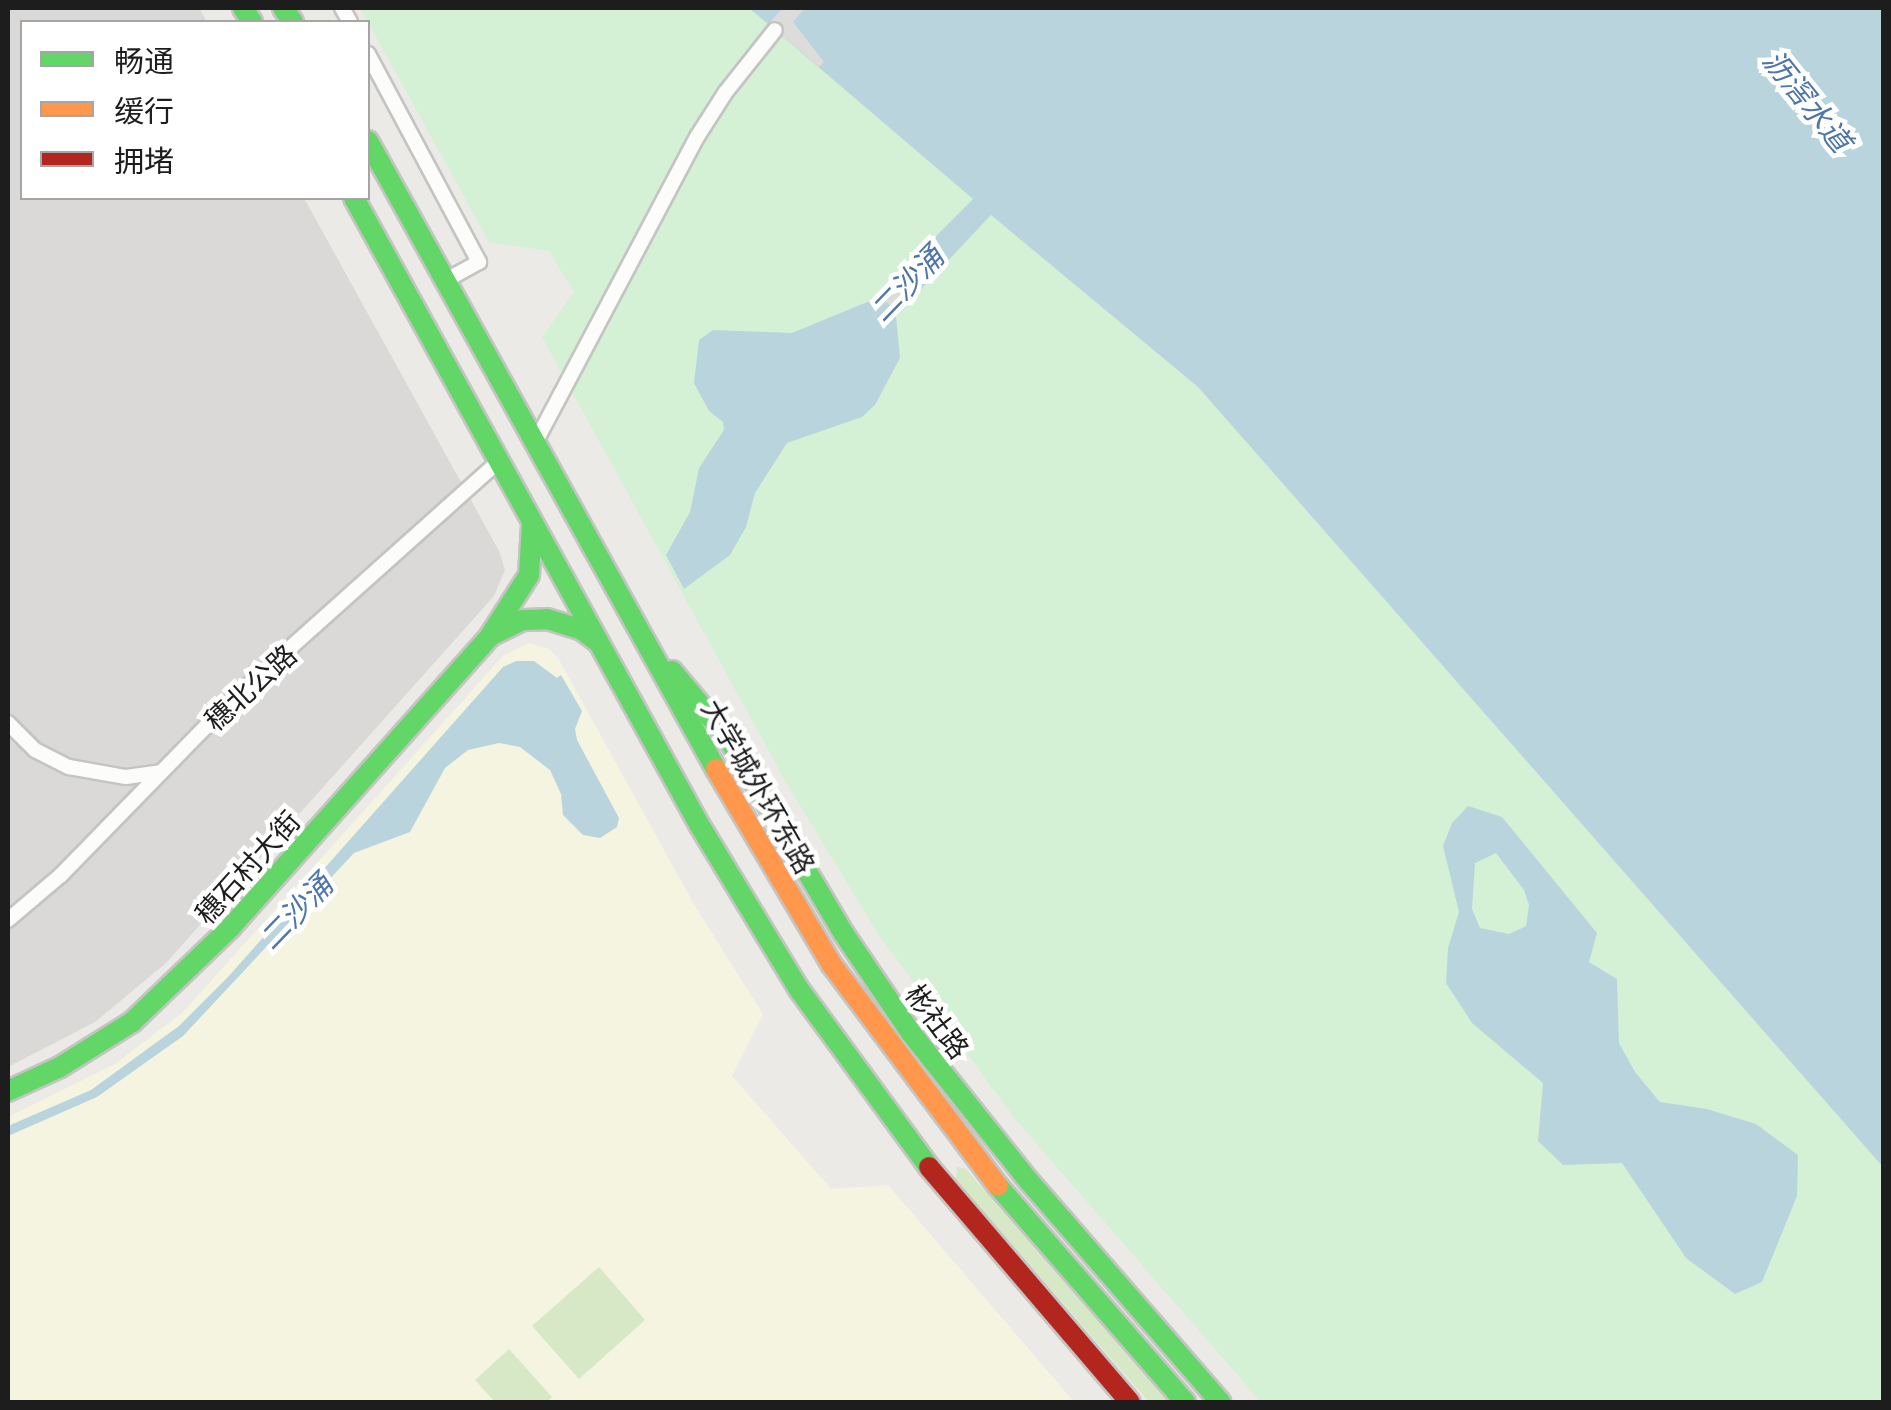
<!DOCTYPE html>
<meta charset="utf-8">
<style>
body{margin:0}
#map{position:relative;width:1891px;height:1410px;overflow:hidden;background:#ebeae6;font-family:Commissioner,"Noto Sans SC",sans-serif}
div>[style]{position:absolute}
.residential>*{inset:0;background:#dad9d7}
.education>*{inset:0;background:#f4f4e0}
.grass>*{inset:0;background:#d6e8c5}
.park>*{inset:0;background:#d4f1d6}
.water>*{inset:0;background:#bad4de}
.pier>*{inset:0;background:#dcdcda}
.roads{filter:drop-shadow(2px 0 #c4c4c2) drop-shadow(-2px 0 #c4c4c2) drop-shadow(0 2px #c4c4c2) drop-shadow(0 -2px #c4c4c2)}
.street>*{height:14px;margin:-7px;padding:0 7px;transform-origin:7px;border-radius:7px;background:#fcfcfb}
.fast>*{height:20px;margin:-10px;padding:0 10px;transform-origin:10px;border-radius:10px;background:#63d668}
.slow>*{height:20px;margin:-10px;padding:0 10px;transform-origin:10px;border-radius:10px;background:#ff974d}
.jam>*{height:20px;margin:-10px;padding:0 10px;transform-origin:10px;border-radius:10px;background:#b3261e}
span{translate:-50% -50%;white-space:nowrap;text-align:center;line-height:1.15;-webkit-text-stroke:9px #fff;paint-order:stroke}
.street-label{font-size:28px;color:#1d1d1d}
.water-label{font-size:30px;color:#4e76a8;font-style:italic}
.frame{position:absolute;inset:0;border:10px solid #1d1d1d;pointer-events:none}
.legend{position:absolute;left:20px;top:20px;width:350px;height:180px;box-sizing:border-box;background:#fff;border:2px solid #a5a5a5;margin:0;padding:12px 18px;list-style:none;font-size:30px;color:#1d1d1d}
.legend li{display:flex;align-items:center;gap:20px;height:50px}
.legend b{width:50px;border:2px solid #a5a5a5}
</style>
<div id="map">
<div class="residential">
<i style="clip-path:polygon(8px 8px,199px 8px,207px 22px,22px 22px,22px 198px,304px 198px,499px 551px,505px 570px,494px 596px,166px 963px,95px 1022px,8px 1067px)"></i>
</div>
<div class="education">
<i style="clip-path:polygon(529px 643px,549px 649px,558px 658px,695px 906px,763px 1014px,732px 1076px,831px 1189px,888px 1185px,1074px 1402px,8px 1402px,8px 1117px,115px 1064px,182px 1013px,503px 656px)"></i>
</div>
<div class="grass">
<i style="clip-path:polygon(957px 1167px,966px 1169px,1168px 1402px,1149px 1402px,956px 1180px)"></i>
<i style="clip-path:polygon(599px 1267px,645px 1320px,579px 1379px,532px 1326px)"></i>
<i style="clip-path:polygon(509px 1349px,552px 1397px,547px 1402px,495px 1402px,475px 1380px)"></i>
</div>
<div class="park">
<i style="clip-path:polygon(360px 8px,749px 8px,1198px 387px,1883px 1167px,1883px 1402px,1261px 1402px,1016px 1120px,878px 934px,784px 779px,542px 337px,574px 292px,549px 251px,489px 242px)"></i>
</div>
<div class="water">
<i style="clip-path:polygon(749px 8px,1883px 8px,1883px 1167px,1198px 387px,991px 215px,896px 316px,900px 358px,875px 405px,862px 417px,787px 443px,755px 493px,746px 527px,730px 555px,684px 589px,666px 555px,690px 512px,699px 468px,724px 430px,723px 422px,709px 411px,694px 383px,699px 340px,713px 330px,792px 333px,872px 300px,973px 199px)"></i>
<i style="clip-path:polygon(516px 661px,534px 661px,557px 678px,561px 675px,582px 711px,575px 729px,577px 740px,619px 818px,617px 827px,600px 838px,583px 835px,563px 815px,561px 794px,550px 770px,520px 747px,499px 743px,468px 750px,445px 768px,410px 832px,354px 853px,183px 1036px,97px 1097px,8px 1136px,8px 1126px,91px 1090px,179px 1026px,228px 977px,503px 667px)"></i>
<i style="clip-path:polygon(evenodd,1468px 806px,1502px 817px,1597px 933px,1589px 962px,1617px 979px,1619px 1043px,1635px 1072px,1660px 1102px,1707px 1109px,1756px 1124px,1798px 1155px,1797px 1196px,1762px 1282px,1735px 1294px,1686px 1258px,1622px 1163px,1563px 1165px,1538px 1141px,1543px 1083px,1472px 1023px,1446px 983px,1448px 948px,1459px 912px,1443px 846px,1452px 823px,1468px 806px,1496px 853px,1524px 890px,1529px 905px,1526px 926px,1509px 934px,1480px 928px,1472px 909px,1475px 863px,1496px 853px)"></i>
</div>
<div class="pier">
<i style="clip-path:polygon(783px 8px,805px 8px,793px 22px,824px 62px,819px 67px,768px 24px)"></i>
<i style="clip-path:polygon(898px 275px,917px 293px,898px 313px,879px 295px)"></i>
</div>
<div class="roads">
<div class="street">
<i style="left:342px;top:8px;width:16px;rotate:60deg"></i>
<i style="left:368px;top:54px;width:236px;rotate:61.9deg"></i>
<i style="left:479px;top:262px;width:37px;rotate:151deg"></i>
<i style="left:536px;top:441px;width:344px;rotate:-62.1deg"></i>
<i style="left:697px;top:137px;width:52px;rotate:-57.5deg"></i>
<i style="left:725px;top:93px;width:80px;rotate:-51.6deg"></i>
<i style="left:8px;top:723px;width:38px;rotate:45deg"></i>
<i style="left:35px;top:750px;width:38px;rotate:27deg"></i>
<i style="left:69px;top:767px;width:58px;rotate:10deg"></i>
<i style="left:126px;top:777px;width:35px;rotate:-8deg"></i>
<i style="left:8px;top:920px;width:70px;rotate:-40.3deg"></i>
<i style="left:61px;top:875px;width:248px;rotate:-45.7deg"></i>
<i style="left:234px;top:698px;width:357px;rotate:-41.8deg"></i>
</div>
<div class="fast">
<i style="left:243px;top:8px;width:17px;rotate:57deg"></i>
<i style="left:283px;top:8px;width:17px;rotate:54deg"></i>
<i style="left:368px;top:141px;width:718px;rotate:61.01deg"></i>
<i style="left:354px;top:198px;width:717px;rotate:61.15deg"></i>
<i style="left:700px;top:826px;width:189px;rotate:58.8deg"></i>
<i style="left:798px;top:988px;width:222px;rotate:53.8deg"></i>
<i style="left:492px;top:635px;width:34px;rotate:-26deg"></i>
<i style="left:523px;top:620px;width:24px;rotate:-2deg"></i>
<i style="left:547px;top:619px;width:37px;rotate:17deg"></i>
<i style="left:582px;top:630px;width:20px;rotate:37deg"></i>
<i style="left:672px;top:671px;width:87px;rotate:50.1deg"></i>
<i style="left:728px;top:738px;width:228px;rotate:59.4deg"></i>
<i style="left:844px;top:934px;width:120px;rotate:55.9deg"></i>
<i style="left:911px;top:1033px;width:188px;rotate:51.5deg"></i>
<i style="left:1028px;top:1180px;width:294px;rotate:49.1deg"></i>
<i style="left:8px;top:1091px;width:57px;rotate:-24.8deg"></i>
<i style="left:60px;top:1067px;width:85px;rotate:-32deg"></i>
<i style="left:132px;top:1022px;width:137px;rotate:-43.8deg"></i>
<i style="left:231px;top:927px;width:390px;rotate:-48.3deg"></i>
<i style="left:490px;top:636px;width:72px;rotate:-57.4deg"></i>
<i style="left:529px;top:575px;width:50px;rotate:-86.6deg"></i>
<i style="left:998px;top:1186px;width:286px;rotate:49.1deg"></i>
</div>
<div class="slow">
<i style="left:716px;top:769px;width:228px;rotate:59.4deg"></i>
<i style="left:832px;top:965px;width:276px;rotate:53.1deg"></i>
</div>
<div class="jam">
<i style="left:929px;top:1167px;width:309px;rotate:49.5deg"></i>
</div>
</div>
<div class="street-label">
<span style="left:250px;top:687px;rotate:-42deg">穗北公路</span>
<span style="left:759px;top:786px;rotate:60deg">大学城外环东路</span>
<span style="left:247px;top:867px;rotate:-48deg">穗石村大街</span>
<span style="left:938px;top:1021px;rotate:53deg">彬社路</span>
</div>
<div class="water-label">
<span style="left:1808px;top:100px;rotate:51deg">沥滘水道</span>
<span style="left:906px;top:283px;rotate:-46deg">二沙涌</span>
<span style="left:295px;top:911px;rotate:-46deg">二沙涌</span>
</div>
<div class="frame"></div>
<ul class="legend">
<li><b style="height:12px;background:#63d668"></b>畅通</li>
<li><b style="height:12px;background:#ff974d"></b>缓行</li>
<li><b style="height:12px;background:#b3261e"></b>拥堵</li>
</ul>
</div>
